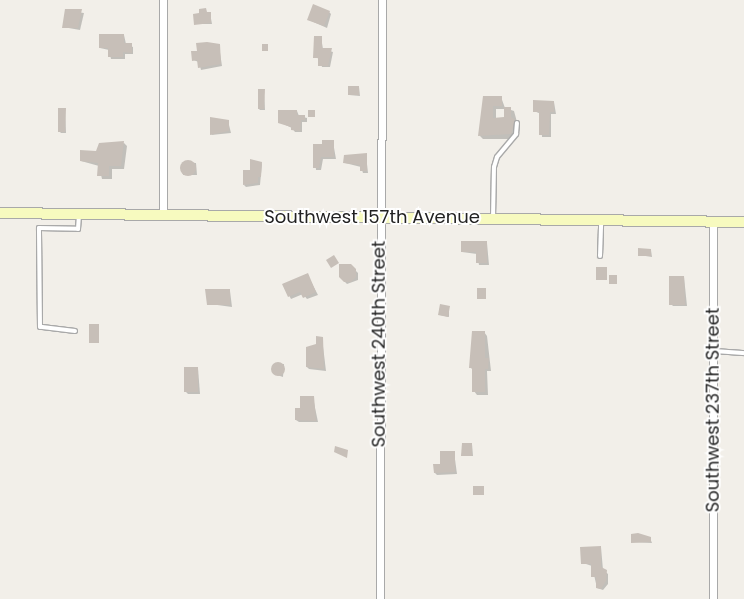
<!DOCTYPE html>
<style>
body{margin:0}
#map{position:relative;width:744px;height:599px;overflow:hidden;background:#f2efe9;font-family:Poppins,sans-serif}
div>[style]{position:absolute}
.shadow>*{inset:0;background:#0003}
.building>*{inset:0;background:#c7bfb8}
.round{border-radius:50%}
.roads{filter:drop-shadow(1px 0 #a9a9a9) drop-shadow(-1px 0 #a9a9a9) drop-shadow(0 1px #a9a9a9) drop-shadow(0 -1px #a9a9a9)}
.lane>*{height:4px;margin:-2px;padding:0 2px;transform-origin:2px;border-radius:2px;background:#fff}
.street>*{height:7px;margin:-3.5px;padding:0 3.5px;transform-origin:3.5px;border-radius:3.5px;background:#fff}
.secondary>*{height:10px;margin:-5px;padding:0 5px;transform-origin:5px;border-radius:5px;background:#f7fabf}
span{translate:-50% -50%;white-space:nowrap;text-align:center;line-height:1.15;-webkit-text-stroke:4px #fff;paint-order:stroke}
.street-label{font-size:18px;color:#222}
</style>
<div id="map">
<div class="shadow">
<i style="clip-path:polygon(67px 11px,84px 13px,80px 30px,63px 27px)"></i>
<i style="clip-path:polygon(329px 12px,331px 14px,327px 28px,309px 20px)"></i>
<i style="clip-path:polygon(210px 13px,212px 24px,195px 24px)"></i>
<i style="clip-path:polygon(124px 35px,126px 44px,133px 47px,133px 54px,125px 54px,125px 59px,111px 59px,109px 50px,100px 48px)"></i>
<i style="clip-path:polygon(321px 37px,323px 49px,333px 52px,330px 67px,322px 67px,320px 59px,314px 57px)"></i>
<i style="clip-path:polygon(219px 46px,222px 66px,201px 70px,199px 62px,193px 60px,198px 52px)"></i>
<i style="clip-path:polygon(359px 87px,360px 96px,349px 95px)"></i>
<i style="clip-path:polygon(264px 91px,265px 110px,260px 110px,259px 109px)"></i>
<i style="clip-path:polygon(evenodd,484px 97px,501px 97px,505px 108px,514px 111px,517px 122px,515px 133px,508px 139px,483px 139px,480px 136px,484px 97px,496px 109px,505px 109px,505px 118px,496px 119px,496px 109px)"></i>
<i style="clip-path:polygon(554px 102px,556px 114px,551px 114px,551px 137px,542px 137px,541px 114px,534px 111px)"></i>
<i style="clip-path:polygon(65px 109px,66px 133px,61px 133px,59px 131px)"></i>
<i style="clip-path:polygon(297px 111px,299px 116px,307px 118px,307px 122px,302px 122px,302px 132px,295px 132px,292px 128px,279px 122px)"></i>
<i style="clip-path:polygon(228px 121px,231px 133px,211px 135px)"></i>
<i style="clip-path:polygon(333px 142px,336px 159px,323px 159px,321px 170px,316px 170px,314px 146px)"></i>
<i style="clip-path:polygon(124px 143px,127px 146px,124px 169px,112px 169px,112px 179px,102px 179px,99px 166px,81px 161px)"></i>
<i style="clip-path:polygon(366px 155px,368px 173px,363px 173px,361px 167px,345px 163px)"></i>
<i style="clip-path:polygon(182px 163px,196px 163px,197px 175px,183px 175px)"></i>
<i style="clip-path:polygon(262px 163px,260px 185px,246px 187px,244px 185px)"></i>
<i style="clip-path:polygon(487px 243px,489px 265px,479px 265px,477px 254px,462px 252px)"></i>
<i style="clip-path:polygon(651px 250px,652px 257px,639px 255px)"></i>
<i style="clip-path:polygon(351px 266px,358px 273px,358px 280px,347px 284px,340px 277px)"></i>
<i style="clip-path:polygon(307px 274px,318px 295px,307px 299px,303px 294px,291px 299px,284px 285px)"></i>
<i style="clip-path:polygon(684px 277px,687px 306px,673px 306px,671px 304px)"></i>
<i style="clip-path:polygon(230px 291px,232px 307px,210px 304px)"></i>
<i style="clip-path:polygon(449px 307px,449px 317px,440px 315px)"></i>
<i style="clip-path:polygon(484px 332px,487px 336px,491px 371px,487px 371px,488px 395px,477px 395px,474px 391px,474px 371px,470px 367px)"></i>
<i style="clip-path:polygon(322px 338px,326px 371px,309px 369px,307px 367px)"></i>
<i style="clip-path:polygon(274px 364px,284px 364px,283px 377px,274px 374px)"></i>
<i style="clip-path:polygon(198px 368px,200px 394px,188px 394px,186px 392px)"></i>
<i style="clip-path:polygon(313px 398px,318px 422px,299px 422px,296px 420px)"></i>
<i style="clip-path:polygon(472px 444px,473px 456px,464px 456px,463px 455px)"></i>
<i style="clip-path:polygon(454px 452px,457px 474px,437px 475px,435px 473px)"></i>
<i style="clip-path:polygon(650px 538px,652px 543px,632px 542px)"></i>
<i style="clip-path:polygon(601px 547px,603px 570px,608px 574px,608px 584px,603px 590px,597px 588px,592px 566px,583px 563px)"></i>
</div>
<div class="building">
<i style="clip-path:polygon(313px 4px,330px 11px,324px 26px,307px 20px)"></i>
<i style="clip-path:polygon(206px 8px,207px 12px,211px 12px,211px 23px,194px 25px,193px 14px,199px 13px,199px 9px)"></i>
<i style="clip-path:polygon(65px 9px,82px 9px,78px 28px,62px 28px)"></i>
<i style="clip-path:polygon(99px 34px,124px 34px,124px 43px,132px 43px,132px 53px,123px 52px,123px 57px,108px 57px,108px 48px,99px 48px)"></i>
<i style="clip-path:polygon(314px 36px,322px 36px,322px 48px,332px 48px,328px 66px,318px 66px,318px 58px,313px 58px)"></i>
<i style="clip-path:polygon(207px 42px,220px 44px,221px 64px,198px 68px,197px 60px,192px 61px,191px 51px,197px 51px,196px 43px)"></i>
<i style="clip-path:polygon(262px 44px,268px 44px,268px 51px,262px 51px)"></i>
<i style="clip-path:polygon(348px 86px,359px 86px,359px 95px,348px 95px)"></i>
<i style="clip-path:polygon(258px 89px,265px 89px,264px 109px,258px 109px)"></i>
<i style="clip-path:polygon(483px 96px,502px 96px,502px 106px,493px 106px,493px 118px,504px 117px,504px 107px,511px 107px,511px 117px,515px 120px,511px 134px,478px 136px)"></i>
<i style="clip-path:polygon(533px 100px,554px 101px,554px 112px,550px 112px,549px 135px,539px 135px,539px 112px,533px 112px)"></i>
<i style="clip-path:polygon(58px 108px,66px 108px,65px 132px,58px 132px)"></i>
<i style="clip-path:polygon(278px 110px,297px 110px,297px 115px,305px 115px,305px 120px,301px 120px,300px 131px,291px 130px,291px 127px,278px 123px)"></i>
<i style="clip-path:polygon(308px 110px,315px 110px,315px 117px,308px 117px)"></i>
<i style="clip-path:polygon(210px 117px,229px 120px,229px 131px,210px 135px)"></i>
<i style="clip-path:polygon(322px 140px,334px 140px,334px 157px,321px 157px,319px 168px,313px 168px,313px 144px,322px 144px)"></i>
<i style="clip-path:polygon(124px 141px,121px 166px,109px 166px,109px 176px,97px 176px,98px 163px,80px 161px,80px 150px,96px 151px,99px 143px)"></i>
<i style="clip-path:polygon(367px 153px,367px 171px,360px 171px,360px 165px,343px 163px,344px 155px)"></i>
<i style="clip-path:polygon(250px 159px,262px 162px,261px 177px,258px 177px,258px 183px,243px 185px,243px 170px,250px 170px)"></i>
<i class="round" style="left:180px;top:160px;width:16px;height:16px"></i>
<i style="clip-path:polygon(461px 241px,487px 241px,487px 263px,476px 263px,476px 252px,461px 252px)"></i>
<i style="clip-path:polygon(638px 248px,651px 249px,651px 256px,638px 256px)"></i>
<i style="clip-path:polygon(334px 255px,339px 263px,331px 268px,326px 260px)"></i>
<i style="clip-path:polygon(339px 264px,351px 264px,356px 269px,356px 277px,351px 282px,344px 282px,339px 277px)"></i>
<i style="clip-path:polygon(596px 267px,607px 267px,607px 280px,596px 280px)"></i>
<i style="clip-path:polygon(308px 273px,316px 292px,303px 298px,300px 292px,288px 297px,282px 284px)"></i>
<i style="clip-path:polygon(609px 275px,617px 275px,617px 284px,609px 284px)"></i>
<i style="clip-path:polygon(669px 276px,684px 276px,685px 305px,669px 305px)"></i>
<i style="clip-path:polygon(477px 288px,486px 288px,486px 299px,477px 299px)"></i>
<i style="clip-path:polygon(205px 289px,230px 289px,230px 305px,207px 305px)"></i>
<i style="clip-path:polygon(440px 304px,450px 306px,448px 317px,438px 315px)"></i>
<i style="clip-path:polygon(89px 324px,99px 324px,99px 343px,89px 343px)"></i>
<i style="clip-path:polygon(472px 331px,485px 331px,485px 358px,489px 358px,488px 369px,485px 369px,485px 392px,472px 392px,472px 368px,469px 368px)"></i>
<i style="clip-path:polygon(316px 336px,323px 337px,324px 369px,306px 367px,306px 347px,316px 344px)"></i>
<i class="round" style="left:271px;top:362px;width:14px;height:14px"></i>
<i style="clip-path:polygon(184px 367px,198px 367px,198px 392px,184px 392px)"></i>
<i style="clip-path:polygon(300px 396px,314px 396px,316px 421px,295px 420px,295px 408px,300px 408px)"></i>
<i style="clip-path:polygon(462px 443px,472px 443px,472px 456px,461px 456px)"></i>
<i style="clip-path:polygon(335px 446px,348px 450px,347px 458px,334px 452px)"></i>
<i style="clip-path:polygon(440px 451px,455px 451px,455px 472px,434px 473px,433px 464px,440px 464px)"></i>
<i style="clip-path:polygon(473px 486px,484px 486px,484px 495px,473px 495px)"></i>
<i style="clip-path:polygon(638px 533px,651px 537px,651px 542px,631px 543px,631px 534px)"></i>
<i style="clip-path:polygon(601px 546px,601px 567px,607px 570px,606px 581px,601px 589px,596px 588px,596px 577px,591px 577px,591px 564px,581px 564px,580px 547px)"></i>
</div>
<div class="roads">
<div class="lane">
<i style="left:493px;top:218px;width:51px;rotate:-88.9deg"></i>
<i style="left:494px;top:167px;width:10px;rotate:-73deg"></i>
<i style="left:497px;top:157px;width:30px;rotate:-50deg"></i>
<i style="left:516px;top:134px;width:11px;rotate:-85deg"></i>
<i style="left:600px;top:256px;width:36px;rotate:-88deg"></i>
<i style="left:75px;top:331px;width:35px;rotate:-173deg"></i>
<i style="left:40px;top:327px;width:99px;rotate:-90.6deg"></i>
<i style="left:39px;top:228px;width:39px;rotate:1deg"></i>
<i style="left:78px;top:229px;width:13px;rotate:-86deg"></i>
<i style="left:713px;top:351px;width:31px;rotate:4deg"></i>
</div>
<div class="street">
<i style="left:163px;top:0;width:215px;rotate:90deg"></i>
<i style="left:713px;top:221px;width:378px;rotate:90deg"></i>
<i style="left:380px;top:599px;width:599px;rotate:-89.81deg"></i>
</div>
<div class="secondary">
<i style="left:0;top:213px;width:744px;rotate:0.69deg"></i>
</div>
</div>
<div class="street-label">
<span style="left:372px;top:217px">Southwest 157th Avenue</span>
<span style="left:379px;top:344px;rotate:-90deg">Southwest 240th Street</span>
<span style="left:713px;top:410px;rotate:-90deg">Southwest 237th Street</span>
</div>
</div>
